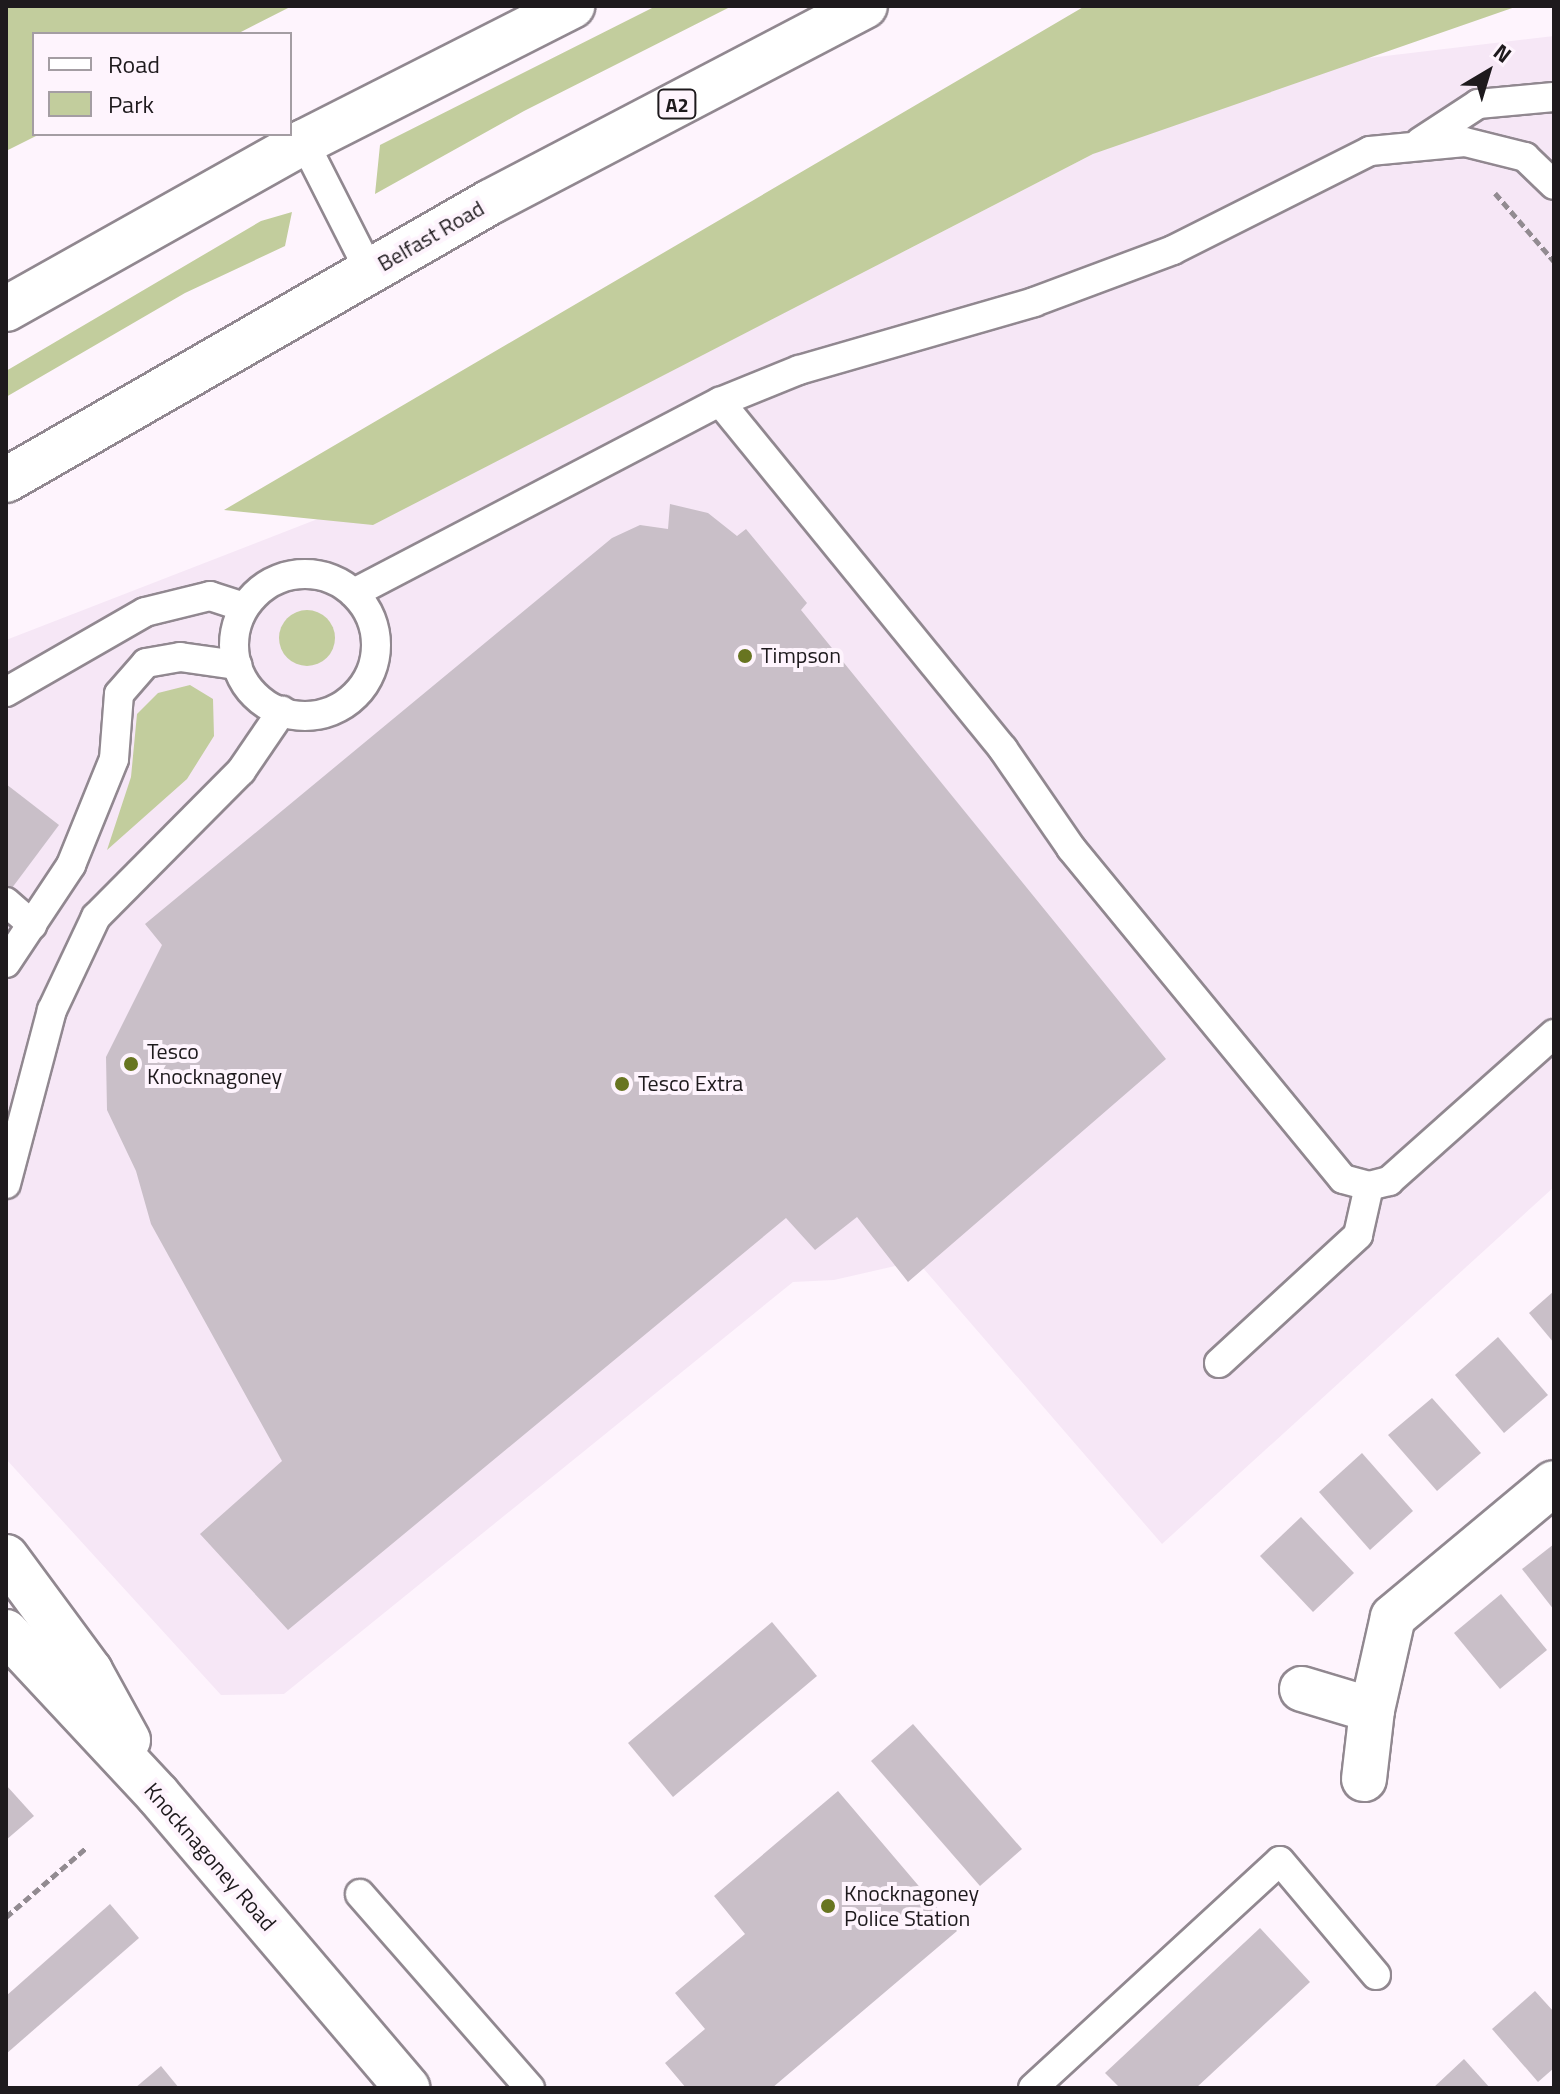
<!DOCTYPE html>
<style>
body{margin:0}
#map{position:relative;width:1560px;height:2094px;overflow:hidden;background:#fef4fd;font-family:"Titillium Web",sans-serif}
div>[style]{position:absolute}
.built>*{inset:0;background:#f6e7f6}
.green>*{inset:0;background:#c2cd9d}
.round{border-radius:50%}
.building>*{inset:0;background:#c9bfc8}
.path>*{height:5px;margin-top:-2.5px;transform-origin:0;background:repeating-linear-gradient(90deg,#928b91 0 8px,transparent 0 12px)}
.roads{filter:drop-shadow(2px 0 #918890) drop-shadow(-2px 0 #918890) drop-shadow(0 2px #918890) drop-shadow(0 -2px #918890)}
.lane>*{height:28px;margin:-14px;padding:0 14px;transform-origin:14px;border-radius:14px;background:#fff}
.lane>.ring{margin:-14px;padding:0;box-sizing:content-box;background:none;border:28px solid #fff;border-radius:50%}
.street>*{height:44px;margin:-22px;padding:0 22px;transform-origin:22px;border-radius:22px;background:#fff}
.secondary>*{height:44px;margin:-22px;padding:0 22px;transform-origin:22px;border-radius:22px;background:#fff}
.highway>*{height:44px;margin:-22px;padding:0 22px;transform-origin:22px;border-radius:22px;background:#fff}
.dots>*{width:22px;height:22px;translate:-50% -50%;box-sizing:border-box;border:4px solid #fef4fd;border-radius:50%}
span{translate:-50% -50%;white-space:nowrap;text-align:center;line-height:1.15;-webkit-text-stroke:8px #fef4fd;paint-order:stroke}
.shield-label span{padding:2px 6px;background:#fef4fd;border:2px solid;border-radius:6px;-webkit-text-stroke-width:0}
.shield-label{font-size:20px;color:#1e1a1d;font-weight:700}
.street-label{font-size:22px;color:#1e1a1d}
.poi-label{font-size:22px;color:#1e1a1d}
.left{translate:0 -50%;text-align:left}
.frame{position:absolute;inset:0;border:8px solid #1e1a1d;pointer-events:none}
.legend{position:absolute;left:32px;top:32px;width:260px;height:104px;box-sizing:border-box;background:#fef4fd;border:2px solid #a49da3;margin:0;padding:10px 14px;list-style:none;font-size:24px;color:#1e1a1d}
.legend li{display:flex;align-items:center;gap:16px;height:40px}
.legend b{width:40px;border:2px solid #a49da3}
.north{position:absolute;left:1448px;top:32px;width:80px;height:80px;-webkit-text-stroke:6px #fef4fd;paint-order:stroke;rotate:38deg;font-size:22px;font-weight:700;line-height:32px;text-align:center;color:#1e1a1d}
.north::after{content:'';display:block;margin:auto;width:28px;height:36px;background:#1e1a1d;clip-path:polygon(50% 0,100% 100%,50% 72%,0 100%)}
</style>
<div id="map">
<div class="built">
<i style="clip-path:polygon(1554px 36px,1554px 1187px,1162px 1544px,917px 1261px,834px 1280px,793px 1282px,284px 1694px,221px 1695px,6px 1459px,6px 640px,570px 421px,721px 334px,905px 251px,1252px 72px)"></i>
</div>
<div class="green">
<i style="clip-path:polygon(6px 6px,292px 6px,237px 34px,34px 34px,34px 134px,40px 134px,6px 151px)"></i>
<i style="clip-path:polygon(656px 6px,732px 6px,524px 111px,375px 194px,380px 145px)"></i>
<i style="clip-path:polygon(1085px 6px,1518px 6px,1093px 154px,373px 525px,224px 510px)"></i>
<i style="clip-path:polygon(292px 212px,285px 246px,185px 293px,6px 397px,6px 371px,261px 221px)"></i>
<i class="round" style="left:279px;top:610px;width:56px;height:56px"></i>
<i style="clip-path:polygon(190px 685px,213px 699px,214px 736px,187px 779px,107px 850px,131px 777px,137px 714px,158px 693px)"></i>
</div>
<div class="building">
<i style="clip-path:polygon(670px 504px,708px 513px,737px 536px,746px 529px,807px 603px,801px 610px,1166px 1059px,908px 1282px,857px 1217px,815px 1250px,786px 1218px,288px 1630px,200px 1534px,282px 1461px,151px 1224px,136px 1171px,107px 1110px,106px 1057px,162px 945px,145px 924px,612px 538px,640px 525px,668px 529px)"></i>
<i style="clip-path:polygon(6px 784px,59px 825px,6px 896px)"></i>
<i style="clip-path:polygon(1554px 1291px,1554px 1343px,1529px 1313px)"></i>
<i style="clip-path:polygon(1498px 1337px,1548px 1395px,1504px 1433px,1455px 1375px)"></i>
<i style="clip-path:polygon(1432px 1398px,1481px 1453px,1437px 1491px,1388px 1435px)"></i>
<i style="clip-path:polygon(1362px 1453px,1413px 1511px,1370px 1550px,1319px 1492px)"></i>
<i style="clip-path:polygon(1301px 1517px,1354px 1573px,1313px 1612px,1260px 1556px)"></i>
<i style="clip-path:polygon(1554px 1544px,1554px 1610px,1522px 1569px)"></i>
<i style="clip-path:polygon(1501px 1594px,1547px 1650px,1500px 1689px,1454px 1633px)"></i>
<i style="clip-path:polygon(772px 1622px,817px 1676px,673px 1797px,628px 1743px)"></i>
<i style="clip-path:polygon(913px 1724px,1022px 1849px,980px 1886px,871px 1761px)"></i>
<i style="clip-path:polygon(6px 1785px,34px 1816px,6px 1840px)"></i>
<i style="clip-path:polygon(838px 1791px,957px 1931px,772px 2088px,686px 2088px,665px 2063px,705px 2029px,675px 1993px,745px 1934px,714px 1896px)"></i>
<i style="clip-path:polygon(110px 1904px,139px 1938px,6px 2054px,6px 1996px)"></i>
<i style="clip-path:polygon(1260px 1928px,1310px 1982px,1196px 2088px,1120px 2088px,1105px 2073px)"></i>
<i style="clip-path:polygon(1535px 1991px,1554px 2012px,1554px 2068px,1538px 2082px,1492px 2029px)"></i>
<i style="clip-path:polygon(1464px 2059px,1490px 2088px,1433px 2088px)"></i>
<i style="clip-path:polygon(161px 2066px,179px 2088px,135px 2088px)"></i>
</div>
<div class="path">
<i style="left:1495px;top:193px;width:90px;rotate:49.1deg"></i>
<i style="left:6px;top:1917px;width:107px;rotate:-40.8deg"></i>
</div>
<div class="roads">
<div class="lane">
<i style="left:304px;top:142px;width:146px;rotate:63.1deg"></i>
<i style="left:1420px;top:142px;width:69px;rotate:-33.2deg"></i>
<i style="left:1478px;top:104px;width:76px;rotate:-5.3deg"></i>
<i style="left:720px;top:402px;width:448px;rotate:50.8deg"></i>
<i style="left:1003px;top:749px;width:120px;rotate:55.5deg"></i>
<i style="left:1071px;top:848px;width:428px;rotate:50.6deg"></i>
<i style="left:1343px;top:1179px;width:27px;rotate:15deg"></i>
<i style="left:1369px;top:1186px;width:21px;rotate:-14deg"></i>
<i style="left:1389px;top:1181px;width:221px;rotate:-41.7deg"></i>
<i class="ring" style="left:234px;top:574px;width:114px;height:114px"></i>
<i style="left:354px;top:593px;width:413px;rotate:-27.6deg"></i>
<i style="left:720px;top:402px;width:85px;rotate:-22.1deg"></i>
<i style="left:799px;top:370px;width:245px;rotate:-16.1deg"></i>
<i style="left:1034px;top:302px;width:148px;rotate:-20.5deg"></i>
<i style="left:1173px;top:250px;width:220px;rotate:-26.7deg"></i>
<i style="left:1370px;top:151px;width:95px;rotate:-5.4deg"></i>
<i style="left:1465px;top:142px;width:62px;rotate:14deg"></i>
<i style="left:1525px;top:157px;width:40px;rotate:44deg"></i>
<i style="left:6px;top:692px;width:160px;rotate:-29.9deg"></i>
<i style="left:145px;top:612px;width:67px;rotate:-13.8deg"></i>
<i style="left:210px;top:596px;width:36px;rotate:18deg"></i>
<i style="left:6px;top:902px;width:35px;rotate:41deg"></i>
<i style="left:6px;top:963px;width:118px;rotate:-56.4deg"></i>
<i style="left:71px;top:865px;width:114px;rotate:-67.9deg"></i>
<i style="left:114px;top:759px;width:65px;rotate:-85.6deg"></i>
<i style="left:119px;top:694px;width:41px;rotate:-48.9deg"></i>
<i style="left:146px;top:663px;width:35px;rotate:-10deg"></i>
<i style="left:180px;top:657px;width:58px;rotate:8deg"></i>
<i style="left:6px;top:1184px;width:180px;rotate:-75.2deg"></i>
<i style="left:52px;top:1010px;width:103px;rotate:-64.7deg"></i>
<i style="left:96px;top:917px;width:206px;rotate:-45.2deg"></i>
<i style="left:241px;top:771px;width:73px;rotate:-55.7deg"></i>
<i style="left:1219px;top:1363px;width:189px;rotate:-42.6deg"></i>
<i style="left:1358px;top:1235px;width:50px;rotate:-77.3deg"></i>
<i style="left:360px;top:1894px;width:258px;rotate:48.8deg"></i>
<i style="left:1033px;top:2088px;width:335px;rotate:-42.6deg"></i>
<i style="left:1280px;top:1861px;width:149px;rotate:49.9deg"></i>
</div>
<div class="street">
<i style="left:1302px;top:1689px;width:73px;rotate:16.7deg"></i>
<i style="left:1364px;top:1779px;width:69px;rotate:-83.4deg"></i>
<i style="left:1372px;top:1710px;width:95px;rotate:-77.3deg"></i>
<i style="left:1393px;top:1617px;width:209px;rotate:-39.8deg"></i>
</div>
<div class="secondary">
<i style="left:6px;top:1557px;width:142px;rotate:53.6deg"></i>
<i style="left:90px;top:1671px;width:79px;rotate:61.2deg"></i>
<i style="left:6px;top:1632px;width:223px;rotate:47deg"></i>
<i style="left:158px;top:1795px;width:385px;rotate:49.6deg"></i>
</div>
<div class="highway">
<i style="left:6px;top:309px;width:342px;rotate:-29.3deg"></i>
<i style="left:304px;top:142px;width:301px;rotate:-26.9deg"></i>
<i style="left:6px;top:480px;width:558px;rotate:-29.87deg"></i>
<i style="left:490px;top:202px;width:423px;rotate:-27.6deg"></i>
</div>
</div>
<div class="dots">
<i style="left:745px;top:656px;background:#687521"></i>
<i style="left:131px;top:1064px;background:#687521"></i>
<i style="left:622px;top:1084px;background:#687521"></i>
<i style="left:828px;top:1906px;background:#687521"></i>
</div>
<div class="shield-label">
<span style="left:677px;top:104px">A2</span>
</div>
<div class="street-label">
<span style="left:431px;top:236px;rotate:-30deg">Belfast Road</span>
<span style="left:210px;top:1857px;rotate:49deg">Knocknagoney Road</span>
</div>
<div class="poi-label">
<span class="left" style="left:761px;top:656px">Timpson</span>
<span class="left" style="left:147px;top:1064px">Tesco<br>Knocknagoney</span>
<span class="left" style="left:638px;top:1084px">Tesco Extra</span>
<span class="left" style="left:844px;top:1906px">Knocknagoney<br>Police Station</span>
</div>
<div class="frame"></div>
<ul class="legend">
<li><b style="height:10px;background:#fff"></b>Road</li>
<li><b style="height:22px;background:#c2cd9d"></b>Park</li>
</ul>
<div class="north">N</div>
</div>
